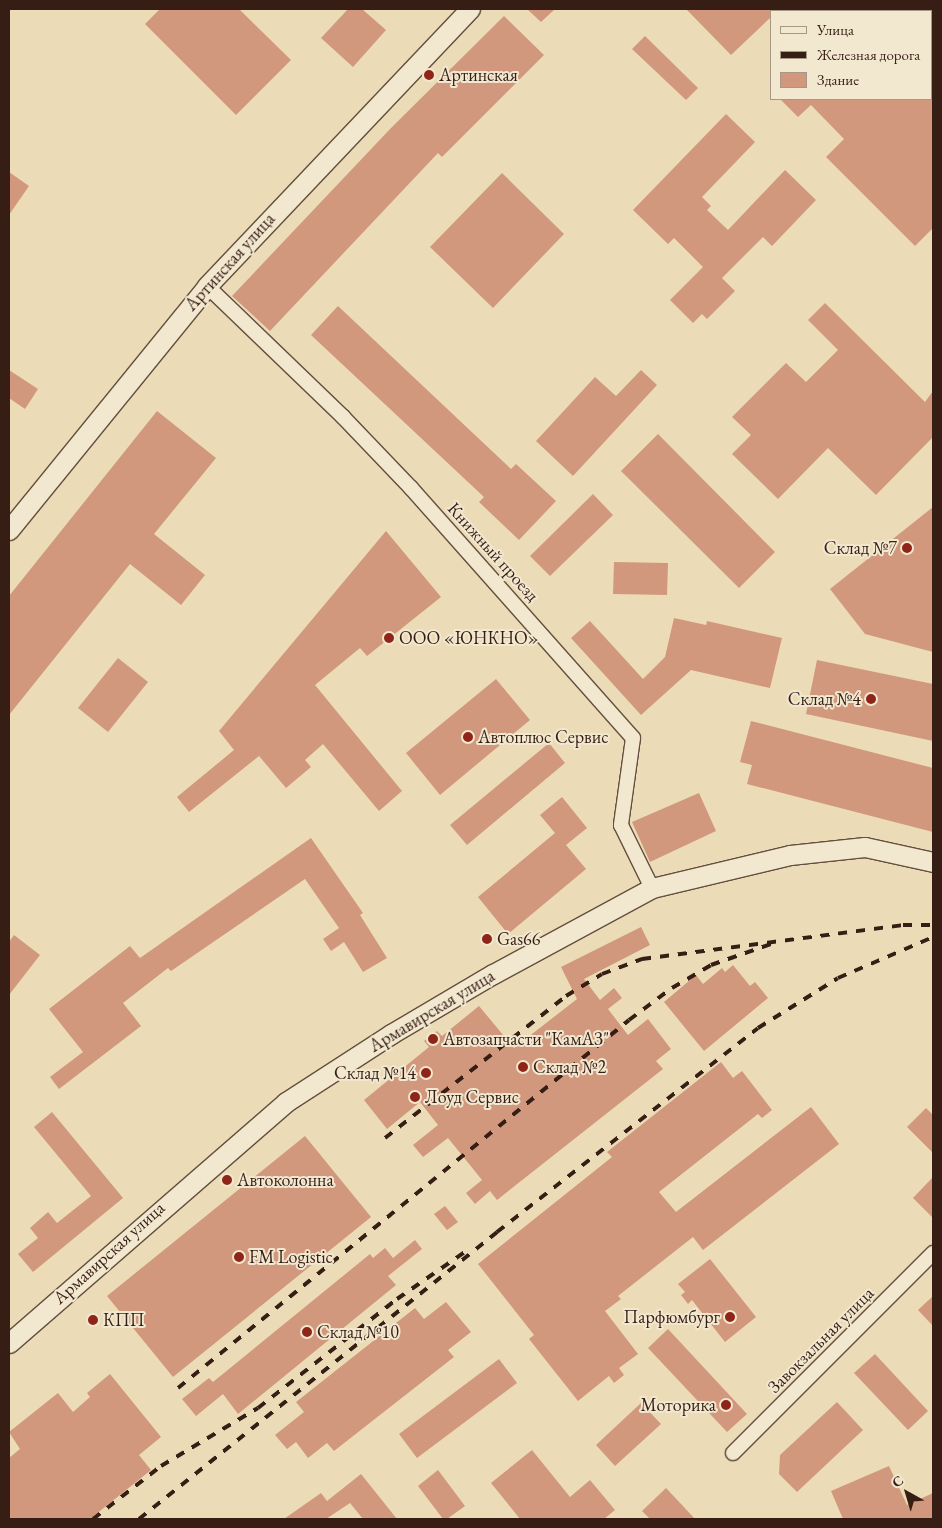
<!DOCTYPE html>
<meta charset="utf-8">
<style>
body{margin:0}
#map{position:relative;width:942px;height:1528px;overflow:hidden;background:#ebdcb7;font-family:"EB Garamond",serif}
div>[style]{position:absolute}
.building>*{inset:0;background:#d1987d}
.roads{filter:drop-shadow(1px 0 #644e3e) drop-shadow(-1px 0 #644e3e) drop-shadow(0 1px #644e3e) drop-shadow(0 -1px #644e3e)}
.street>*{height:14px;margin:-7px;padding:0 7px;transform-origin:7px;border-radius:7px;background:#f2e8d0}
.secondary>*{height:19px;margin:-9.5px;padding:0 9.5px;transform-origin:9.5px;border-radius:9.5px;background:#f2e8d0}
.rail>*{height:4px;margin-top:-2px;transform-origin:0;background:repeating-linear-gradient(90deg,#371e15 0 9px,transparent 0 18px)}
.dots>*{width:14px;height:14px;translate:-50% -50%;box-sizing:border-box;border:2px solid #f2e8d0;border-radius:50%}
span{translate:-50% -50%;white-space:nowrap;text-align:center;line-height:1.15;-webkit-text-stroke:4px #f2e8d0;paint-order:stroke}
.poi-label{font-size:18px;color:#371e15}
.left{translate:0 -50%;text-align:left}
.right{translate:-100% -50%;text-align:right}
.street-label{font-size:18px;color:#371e15}
.frame{position:absolute;inset:0;border:10px solid #371e15;pointer-events:none}
.legend{position:absolute;left:770px;top:10px;width:162px;height:90px;box-sizing:border-box;background:#f2e8d0;border:1px solid #a79785;margin:0;padding:6px 9px;list-style:none;font-size:15px;color:#371e15}
.legend li{display:flex;align-items:center;gap:10px;height:25px}
.legend b{width:25px;border:1px solid #a79785}
.north{position:absolute;left:882px;top:1468px;width:50px;height:50px;-webkit-text-stroke:4px #f2e8d0;paint-order:stroke;rotate:321deg;font-size:14px;font-weight:700;line-height:20px;text-align:center;color:#371e15}
.north::after{content:'';display:block;margin:auto;width:18px;height:22px;background:#371e15;clip-path:polygon(50% 0,100% 100%,50% 72%,0 100%)}
</style>
<div id="map">
<div class="building">
<i style="clip-path:polygon(160px 9px,239px 9px,291px 60px,236px 115px,145px 24px)"></i>
<i style="clip-path:polygon(348px 9px,362px 9px,386px 30px,353px 67px,321px 38px)"></i>
<i style="clip-path:polygon(527px 9px,555px 9px,541px 22px)"></i>
<i style="clip-path:polygon(686px 9px,779px 9px,771px 11px,771px 17px,731px 55px)"></i>
<i style="clip-path:polygon(504px 16px,544px 55px,442px 157px,438px 153px,270px 331px,232px 296px,391px 128px)"></i>
<i style="clip-path:polygon(645px 36px,698px 88px,686px 100px,632px 49px)"></i>
<i style="clip-path:polygon(780px 99px,933px 99px,933px 228px,915px 246px,826px 157px,844px 139px,811px 105px,798px 117px)"></i>
<i style="clip-path:polygon(726px 114px,755px 142px,702px 197px,711px 206px,707px 210px,728px 230px,785px 170px,816px 200px,772px 246px,763px 237px,722px 278px,735px 291px,707px 319px,702px 314px,693px 323px,670px 300px,703px 267px,674px 238px,668px 244px,633px 210px)"></i>
<i style="clip-path:polygon(9px 172px,29px 186px,9px 215px)"></i>
<i style="clip-path:polygon(502px 173px,564px 234px,493px 308px,430px 247px)"></i>
<i style="clip-path:polygon(825px 303px,925px 402px,933px 391px,933px 437px,876px 495px,828px 448px,778px 499px,732px 454px,751px 435px,732px 417px,786px 363px,806px 382px,838px 350px,808px 320px)"></i>
<i style="clip-path:polygon(338px 306px,511px 469px,516px 464px,556px 501px,519px 540px,479px 502px,484px 497px,311px 335px)"></i>
<i style="clip-path:polygon(9px 370px,38px 389px,25px 409px,9px 398px)"></i>
<i style="clip-path:polygon(641px 370px,657px 385px,573px 476px,536px 441px,595px 377px,616px 396px)"></i>
<i style="clip-path:polygon(157px 411px,216px 458px,154px 534px,205px 575px,181px 605px,130px 564px,9px 715px,9px 596px)"></i>
<i style="clip-path:polygon(658px 434px,775px 552px,739px 588px,621px 471px)"></i>
<i style="clip-path:polygon(593px 494px,613px 515px,550px 576px,530px 556px)"></i>
<i style="clip-path:polygon(933px 507px,933px 652px,865px 634px,830px 589px)"></i>
<i style="clip-path:polygon(386px 531px,441px 597px,367px 656px,360px 648px,315px 685px,402px 791px,379px 811px,323px 744px,305px 760px,311px 767px,286px 788px,259px 756px,189px 812px,177px 797px,234px 750px,219px 731px)"></i>
<i style="clip-path:polygon(614px 562px,668px 563px,667px 595px,613px 594px)"></i>
<i style="clip-path:polygon(674px 618px,706px 625px,707px 621px,782px 638px,770px 688px,691px 670px,641px 715px,571px 638px,590px 621px,643px 679px,665px 657px)"></i>
<i style="clip-path:polygon(118px 658px,148px 682px,108px 732px,78px 708px)"></i>
<i style="clip-path:polygon(817px 660px,933px 684px,933px 741px,806px 714px)"></i>
<i style="clip-path:polygon(496px 679px,530px 720px,440px 795px,406px 753px)"></i>
<i style="clip-path:polygon(751px 721px,933px 768px,933px 832px,747px 784px,752px 765px,740px 762px)"></i>
<i style="clip-path:polygon(549px 743px,565px 763px,467px 845px,450px 825px)"></i>
<i style="clip-path:polygon(699px 793px,716px 831px,650px 862px,632px 822px)"></i>
<i style="clip-path:polygon(562px 797px,587px 828px,566px 845px,586px 869px,508px 934px,478px 897px,555px 833px,540px 815px)"></i>
<i style="clip-path:polygon(311px 838px,363px 913px,360px 915px,387px 958px,363px 972px,344px 942px,331px 951px,323px 939px,339px 928px,305px 879px,171px 971px,168px 968px,123px 1003px,141px 1026px,59px 1089px,50px 1077px,83px 1052px,49px 1009px,130px 946px,140px 958px)"></i>
<i style="clip-path:polygon(641px 927px,650px 945px,584px 979px,600px 1000px,614px 988px,622px 998px,608px 1009px,628px 1035px,648px 1019px,671px 1049px,656px 1061px,663px 1069px,497px 1200px,490px 1191px,475px 1204px,466px 1193px,482px 1180px,448px 1138px,423px 1157px,413px 1145px,438px 1125px,420px 1102px,387px 1129px,364px 1100px,429px 1047px,424px 1041px,437px 1031px,442px 1036px,479px 1006px,514px 1048px,577px 999px,561px 967px)"></i>
<i style="clip-path:polygon(14px 935px,40px 955px,9px 995px,9px 942px)"></i>
<i style="clip-path:polygon(733px 965px,750px 986px,755px 982px,768px 998px,704px 1051px,664px 1002px,696px 975px,703px 984px,722px 968px,725px 972px)"></i>
<i style="clip-path:polygon(721px 1062px,733px 1078px,742px 1071px,772px 1110px,762px 1118px,758px 1114px,659px 1192px,676px 1212px,811px 1107px,839px 1144px,703px 1250px,693px 1237px,618px 1296px,621px 1299px,605px 1311px,638px 1354px,619px 1368px,624px 1375px,614px 1383px,609px 1376px,578px 1401px,529px 1339px,534px 1335px,478px 1264px,612px 1157px,607px 1152px)"></i>
<i style="clip-path:polygon(926px 1108px,933px 1115px,933px 1153px,907px 1127px)"></i>
<i style="clip-path:polygon(52px 1112px,123px 1198px,33px 1272px,18px 1254px,38px 1238px,30px 1228px,48px 1212px,57px 1223px,91px 1196px,34px 1127px)"></i>
<i style="clip-path:polygon(305px 1136px,371px 1217px,173px 1377px,107px 1296px)"></i>
<i style="clip-path:polygon(933px 1177px,933px 1218px,913px 1198px)"></i>
<i style="clip-path:polygon(445px 1206px,458px 1222px,447px 1230px,434px 1214px)"></i>
<i style="clip-path:polygon(415px 1240px,422px 1249px,388px 1276px,396px 1285px,238px 1414px,223px 1394px,196px 1416px,182px 1399px,209px 1378px,213px 1382px,370px 1254px,373px 1258px,385px 1248px,393px 1258px)"></i>
<i style="clip-path:polygon(710px 1259px,756px 1317px,725px 1342px,692px 1300px,688px 1304px,681px 1295px,685px 1292px,678px 1284px)"></i>
<i style="clip-path:polygon(933px 1296px,933px 1326px,918px 1310px)"></i>
<i style="clip-path:polygon(446px 1302px,471px 1332px,448px 1350px,454px 1357px,334px 1451px,327px 1443px,308px 1458px,296px 1442px,287px 1449px,275px 1435px,304px 1412px,296px 1402px,415px 1308px,424px 1319px)"></i>
<i style="clip-path:polygon(668px 1329px,747px 1414px,727px 1432px,648px 1348px)"></i>
<i style="clip-path:polygon(875px 1354px,928px 1411px,908px 1430px,854px 1373px)"></i>
<i style="clip-path:polygon(499px 1359px,517px 1383px,417px 1458px,399px 1434px)"></i>
<i style="clip-path:polygon(110px 1374px,161px 1437px,139px 1455px,151px 1470px,90px 1519px,9px 1519px,9px 1458px,20px 1449px,9px 1432px,58px 1393px,73px 1412px,90px 1397px,87px 1393px)"></i>
<i style="clip-path:polygon(837px 1402px,863px 1430px,797px 1492px,779px 1474px,780px 1455px)"></i>
<i style="clip-path:polygon(641px 1403px,661px 1424px,615px 1466px,596px 1445px)"></i>
<i style="clip-path:polygon(532px 1450px,570px 1497px,590px 1480px,615px 1510px,604px 1519px,520px 1519px,491px 1483px)"></i>
<i style="clip-path:polygon(889px 1466px,907px 1505px,933px 1493px,933px 1519px,843px 1519px,831px 1491px)"></i>
<i style="clip-path:polygon(438px 1470px,465px 1506px,447px 1519px,443px 1519px,418px 1486px)"></i>
<i style="clip-path:polygon(361px 1474px,397px 1519px,363px 1519px,350px 1503px,326px 1519px,284px 1519px,321px 1493px,327px 1501px)"></i>
<i style="clip-path:polygon(666px 1488px,682px 1505px,695px 1519px,650px 1519px,642px 1511px)"></i>
</div>
<div class="roads">
<div class="street">
<i style="left:207px;top:286px;width:189px;rotate:43.9deg"></i>
<i style="left:343px;top:417px;width:98px;rotate:46.2deg"></i>
<i style="left:411px;top:488px;width:334px;rotate:48.4deg"></i>
<i style="left:633px;top:738px;width:88px;rotate:97.9deg"></i>
<i style="left:621px;top:825px;width:70px;rotate:63.8deg"></i>
<i style="left:733px;top:1453px;width:283px;rotate:-45deg"></i>
</div>
<div class="secondary">
<i style="left:9px;top:530px;width:314px;rotate:-50.9deg"></i>
<i style="left:207px;top:286px;width:382px;rotate:-46.5deg"></i>
<i style="left:9px;top:1343px;width:367px;rotate:-41deg"></i>
<i style="left:286px;top:1102px;width:125px;rotate:-32.9deg"></i>
<i style="left:391px;top:1034px;width:118px;rotate:-30.5deg"></i>
<i style="left:493px;top:974px;width:181px;rotate:-28.4deg"></i>
<i style="left:652px;top:888px;width:142px;rotate:-13.4deg"></i>
<i style="left:790px;top:855px;width:75px;rotate:-6.1deg"></i>
<i style="left:865px;top:847px;width:70px;rotate:12.4deg"></i>
</div>
</div>
<div class="rail">
<i style="left:385px;top:1138px;width:230px;rotate:-38.1deg"></i>
<i style="left:566px;top:996px;width:42px;rotate:-31.4deg"></i>
<i style="left:602px;top:974px;width:43px;rotate:-20.6deg"></i>
<i style="left:642px;top:959px;width:263px;rotate:-7.4deg"></i>
<i style="left:903px;top:925px;width:30px"></i>
<i style="left:178px;top:1388px;width:582px;rotate:-39.21deg"></i>
<i style="left:629px;top:1020px;width:54px;rotate:-36.7deg"></i>
<i style="left:672px;top:988px;width:45px;rotate:-30.5deg"></i>
<i style="left:711px;top:965px;width:67px;rotate:-19.2deg"></i>
<i style="left:93px;top:1519px;width:86px;rotate:-37.9deg"></i>
<i style="left:161px;top:1466px;width:113px;rotate:-30.9deg"></i>
<i style="left:258px;top:1408px;width:177px;rotate:-38.1deg"></i>
<i style="left:397px;top:1299px;width:88px;rotate:-34.8deg"></i>
<i style="left:139px;top:1519px;width:459px;rotate:-38.7deg"></i>
<i style="left:497px;top:1232px;width:331px;rotate:-38deg"></i>
<i style="left:758px;top:1028px;width:94px;rotate:-32deg"></i>
<i style="left:838px;top:978px;width:103px;rotate:-23.3deg"></i>
</div>
<div class="dots">
<i style="left:429px;top:75px;background:#8f2418"></i>
<i style="left:907px;top:548px;background:#8f2418"></i>
<i style="left:389px;top:638px;background:#8f2418"></i>
<i style="left:871px;top:699px;background:#8f2418"></i>
<i style="left:468px;top:737px;background:#8f2418"></i>
<i style="left:487px;top:939px;background:#8f2418"></i>
<i style="left:433px;top:1039px;background:#8f2418"></i>
<i style="left:523px;top:1067px;background:#8f2418"></i>
<i style="left:426px;top:1073px;background:#8f2418"></i>
<i style="left:415px;top:1097px;background:#8f2418"></i>
<i style="left:227px;top:1180px;background:#8f2418"></i>
<i style="left:239px;top:1257px;background:#8f2418"></i>
<i style="left:730px;top:1317px;background:#8f2418"></i>
<i style="left:93px;top:1320px;background:#8f2418"></i>
<i style="left:307px;top:1332px;background:#8f2418"></i>
<i style="left:726px;top:1405px;background:#8f2418"></i>
</div>
<div class="poi-label">
<span class="left" style="left:439px;top:75px">Артинская</span>
<span class="right" style="left:897px;top:548px">Склад №7</span>
<span class="left" style="left:399px;top:638px">ООО «ЮНКНО»</span>
<span class="right" style="left:861px;top:699px">Склад №4</span>
<span class="left" style="left:478px;top:737px">Автоплюс Сервис</span>
<span class="left" style="left:497px;top:939px">Gas66</span>
<span class="left" style="left:443px;top:1039px">Автозапчасти "КамАЗ"</span>
<span class="left" style="left:533px;top:1067px">Склад №2</span>
<span class="right" style="left:416px;top:1073px">Склад №14</span>
<span class="left" style="left:425px;top:1097px">Лоуд Сервис</span>
<span class="left" style="left:237px;top:1180px">Автоколонна</span>
<span class="left" style="left:249px;top:1257px">FM Logistic</span>
<span class="right" style="left:720px;top:1317px">Парфюмбург</span>
<span class="left" style="left:103px;top:1320px">КПП</span>
<span class="left" style="left:317px;top:1332px">Склад №10</span>
<span class="right" style="left:716px;top:1405px">Моторика</span>
</div>
<div class="street-label">
<span style="left:230px;top:262px;rotate:-48deg">Артинская улица</span>
<span style="left:493px;top:552px;rotate:48deg">Книжный проезд</span>
<span style="left:432px;top:1011px;rotate:-31deg">Армавирская улица</span>
<span style="left:109px;top:1253px;rotate:-42deg">Армавирская улица</span>
<span style="left:821px;top:1340px;rotate:-45deg">Завокзальная улица</span>
</div>
<div class="frame"></div>
<ul class="legend">
<li><b style="height:6px;background:#f2e8d0"></b>Улица</li>
<li><b style="height:6px;background:#371e15"></b>Железная дорога</li>
<li><b style="height:14px;background:#d1987d"></b>Здание</li>
</ul>
<div class="north">С</div>
</div>
